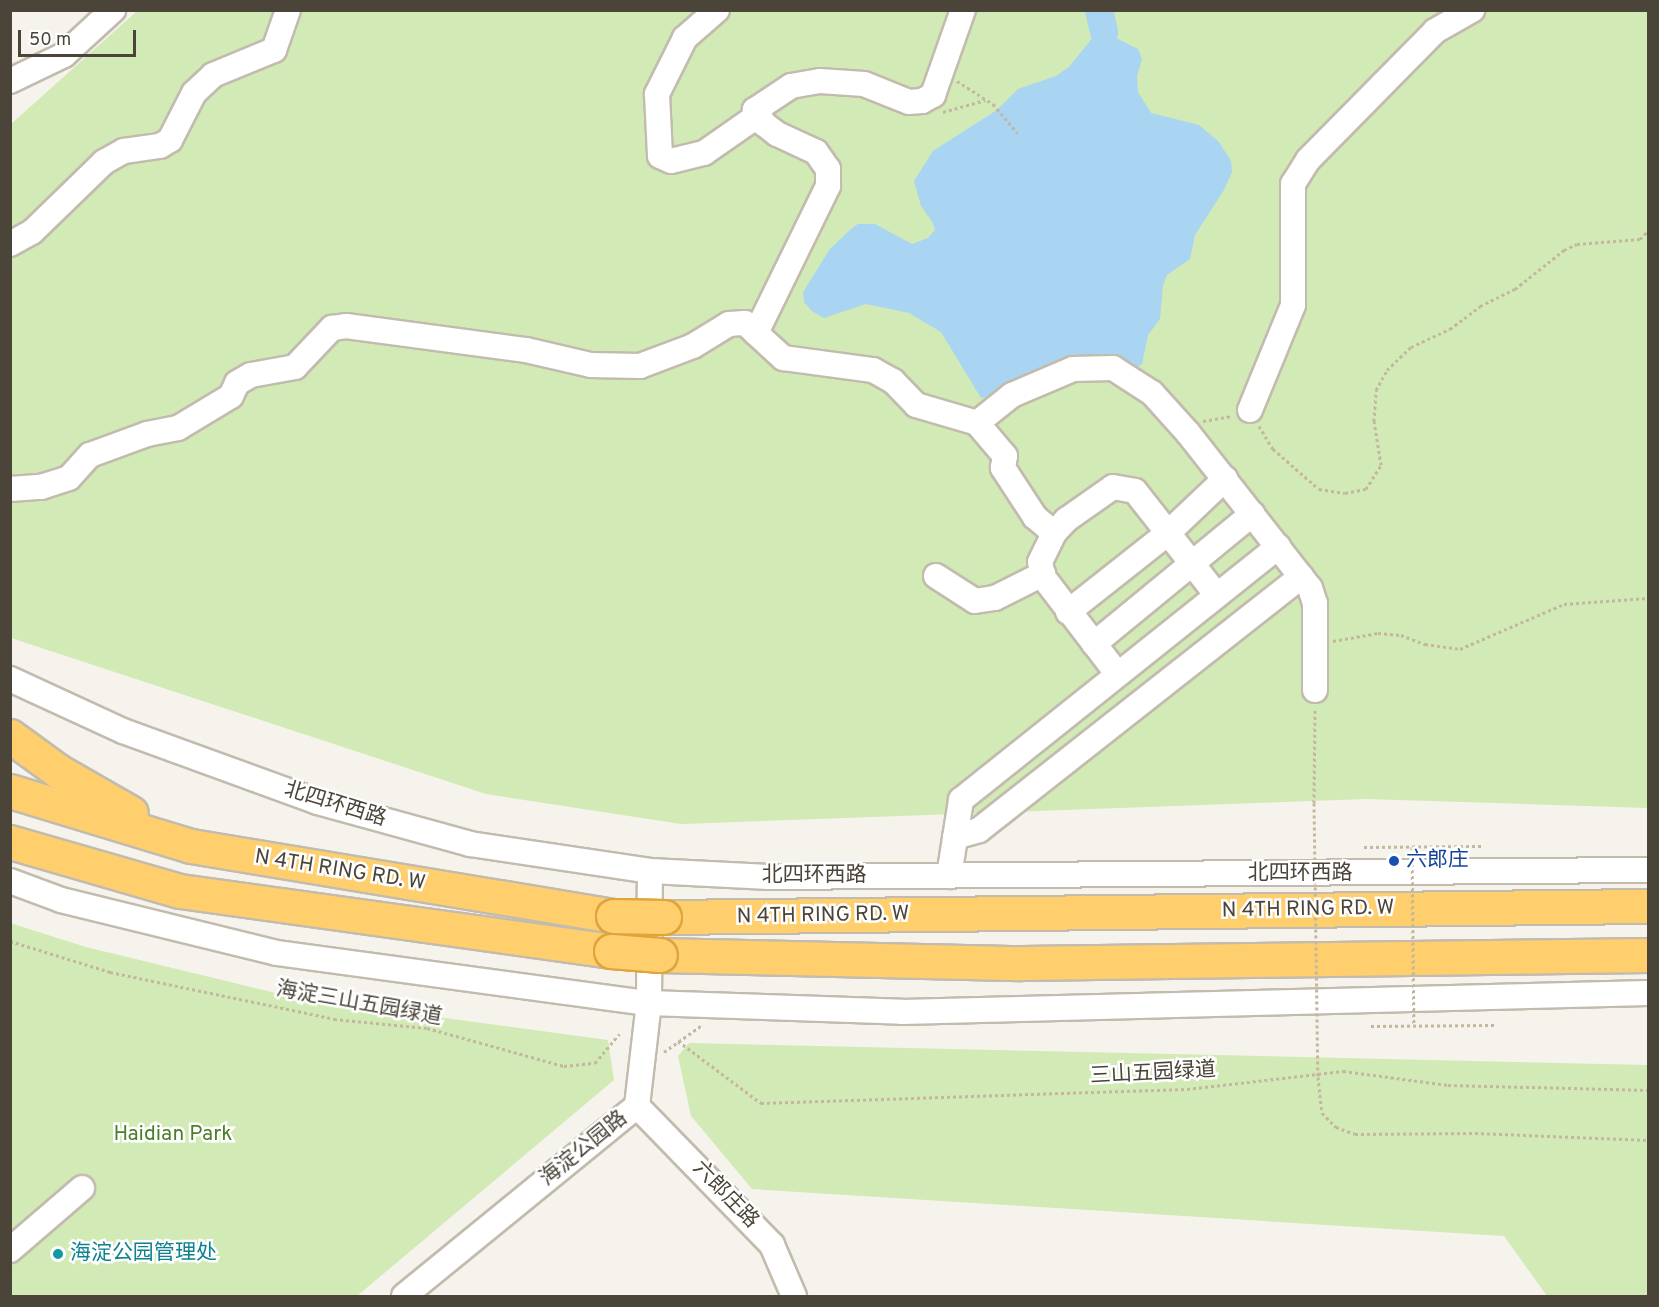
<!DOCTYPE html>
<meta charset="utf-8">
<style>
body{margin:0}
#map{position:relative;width:1659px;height:1307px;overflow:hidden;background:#f6f3ec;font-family:Overpass,"Noto Sans SC",sans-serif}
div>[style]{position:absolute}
.green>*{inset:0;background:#d2eab5}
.water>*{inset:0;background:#a9d4f2}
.river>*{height:28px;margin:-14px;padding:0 14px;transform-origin:14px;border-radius:14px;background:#a9d4f2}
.path>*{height:3px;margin-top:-1.5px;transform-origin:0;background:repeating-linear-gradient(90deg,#c4b79f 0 3px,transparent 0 6px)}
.roads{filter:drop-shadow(2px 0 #c2bbae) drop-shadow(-2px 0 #c2bbae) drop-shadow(0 2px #c2bbae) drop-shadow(0 -2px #c2bbae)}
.minor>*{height:24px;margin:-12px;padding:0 12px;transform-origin:12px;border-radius:12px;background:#fff}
.highway>*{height:33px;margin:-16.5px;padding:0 16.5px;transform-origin:16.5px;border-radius:16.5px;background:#ffcf6e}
.path-bridge>*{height:3px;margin-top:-1.5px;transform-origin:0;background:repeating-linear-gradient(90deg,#c4b79f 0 3px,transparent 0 6px)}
.bridges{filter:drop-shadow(2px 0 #e0a43c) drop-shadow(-2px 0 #e0a43c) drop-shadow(0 2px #e0a43c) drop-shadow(0 -2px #e0a43c)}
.highway-bridge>*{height:33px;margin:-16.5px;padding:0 16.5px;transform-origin:16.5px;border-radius:16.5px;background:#ffcf6e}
.dots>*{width:16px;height:16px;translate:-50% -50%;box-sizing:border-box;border:3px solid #fff;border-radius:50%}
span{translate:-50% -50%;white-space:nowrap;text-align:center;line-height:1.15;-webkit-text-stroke:5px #fff;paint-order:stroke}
.street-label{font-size:21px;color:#4b4439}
.transit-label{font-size:21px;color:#164399}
.left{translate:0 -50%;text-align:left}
.park-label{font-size:21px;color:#4a7f2a}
.culture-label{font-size:21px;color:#0d838f}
.frame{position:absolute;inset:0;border:12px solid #4b4439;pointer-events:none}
.scale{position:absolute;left:18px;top:30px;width:118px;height:27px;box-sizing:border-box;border:3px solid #4b4439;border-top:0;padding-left:8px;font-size:18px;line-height:21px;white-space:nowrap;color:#4b4439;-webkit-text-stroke:4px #fff;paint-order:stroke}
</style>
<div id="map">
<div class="green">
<i style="clip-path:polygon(137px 11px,1648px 11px,1648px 808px,1366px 799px,681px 824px,486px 794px,11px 638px,10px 125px)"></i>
<i style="clip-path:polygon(10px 923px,86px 947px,296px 998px,608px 1040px,614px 1080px,357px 1296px,11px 1296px)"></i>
<i style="clip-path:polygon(689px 1043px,1648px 1065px,1648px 1296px,1547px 1296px,1504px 1236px,752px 1189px,691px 1116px,678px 1056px)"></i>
</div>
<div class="water">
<i style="clip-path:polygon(1104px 32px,1138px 49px,1142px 59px,1137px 76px,1138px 92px,1151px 113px,1199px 125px,1219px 142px,1231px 161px,1232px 172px,1224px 190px,1195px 235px,1190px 259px,1167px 275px,1163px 285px,1160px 319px,1148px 335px,1142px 364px,1130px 371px,1076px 382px,1028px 373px,998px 396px,981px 398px,941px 332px,909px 313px,866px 304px,824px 318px,812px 311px,804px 302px,803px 292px,830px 249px,851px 229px,858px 224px,875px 224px,912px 244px,928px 238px,935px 230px,933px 223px,921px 206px,914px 181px,933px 151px,997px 110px,1018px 89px,1056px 76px,1069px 67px,1093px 37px)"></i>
</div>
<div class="river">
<i style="left:1099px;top:10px;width:23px;rotate:77deg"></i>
</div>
<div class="path">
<i style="left:957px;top:81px;width:43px;rotate:32.6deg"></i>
<i style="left:993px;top:104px;width:38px;rotate:50deg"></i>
<i style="left:943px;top:112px;width:44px;rotate:-15.9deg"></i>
<i style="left:1203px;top:421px;width:29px;rotate:-10deg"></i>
<i style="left:1259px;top:426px;width:27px;rotate:59deg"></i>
<i style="left:1273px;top:449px;width:61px;rotate:41deg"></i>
<i style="left:1319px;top:489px;width:26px;rotate:9deg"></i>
<i style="left:1345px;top:493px;width:21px;rotate:-11deg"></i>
<i style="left:1366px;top:489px;width:28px;rotate:-58deg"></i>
<i style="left:1381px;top:465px;width:45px;rotate:-99deg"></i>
<i style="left:1374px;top:421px;width:31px;rotate:-86deg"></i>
<i style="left:1376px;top:390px;width:23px;rotate:-61deg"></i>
<i style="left:1387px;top:370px;width:33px;rotate:-44deg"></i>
<i style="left:1411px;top:347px;width:43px;rotate:-24.8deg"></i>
<i style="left:1450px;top:329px;width:38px;rotate:-37deg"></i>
<i style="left:1480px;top:306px;width:39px;rotate:-26deg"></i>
<i style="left:1515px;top:289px;width:63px;rotate:-38.5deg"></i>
<i style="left:1564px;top:250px;width:14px;rotate:-25deg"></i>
<i style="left:1577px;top:244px;width:63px;rotate:-4.5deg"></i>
<i style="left:1640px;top:239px;width:11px;rotate:-45deg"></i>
<i style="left:1333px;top:641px;width:46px;rotate:-10.1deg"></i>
<i style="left:1378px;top:633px;width:23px;rotate:5deg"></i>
<i style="left:1401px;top:635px;width:26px;rotate:21deg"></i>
<i style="left:1425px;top:644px;width:35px;rotate:8deg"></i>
<i style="left:1460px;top:649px;width:113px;rotate:-23.4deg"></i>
<i style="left:1564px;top:604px;width:84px;rotate:-4.1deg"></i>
<i style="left:1314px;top:803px;width:93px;rotate:-89.4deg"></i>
<i style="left:1364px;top:847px;width:117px;rotate:-0.5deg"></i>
<i style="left:10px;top:941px;width:105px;rotate:17.2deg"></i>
<i style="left:110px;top:972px;width:229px;rotate:11.8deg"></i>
<i style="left:334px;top:1019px;width:93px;rotate:5.5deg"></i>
<i style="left:427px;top:1028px;width:142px;rotate:15.5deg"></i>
<i style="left:564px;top:1066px;width:31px;rotate:-6deg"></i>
<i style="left:595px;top:1063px;width:38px;rotate:-50deg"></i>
<i style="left:1371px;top:1026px;width:123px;rotate:-0.5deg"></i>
<i style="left:678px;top:1041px;width:104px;rotate:36.8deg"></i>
<i style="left:761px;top:1103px;width:426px;rotate:-1.9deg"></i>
<i style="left:1187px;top:1089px;width:157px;rotate:-6.6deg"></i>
<i style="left:1343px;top:1071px;width:106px;rotate:7.6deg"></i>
<i style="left:1448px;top:1085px;width:200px;rotate:1.4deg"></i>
<i style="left:664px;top:1052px;width:47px;rotate:-35.4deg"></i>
<i style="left:1318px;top:1077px;width:36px;rotate:84deg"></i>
<i style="left:1322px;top:1113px;width:20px;rotate:45deg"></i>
<i style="left:1336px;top:1127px;width:20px;rotate:20deg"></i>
<i style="left:1355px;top:1134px;width:120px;rotate:-0.5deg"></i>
<i style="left:1475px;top:1133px;width:173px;rotate:2.3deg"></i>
</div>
<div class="roads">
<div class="minor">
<i style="left:717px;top:10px;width:43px;rotate:138.8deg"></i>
<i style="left:685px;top:38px;width:63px;rotate:116.6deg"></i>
<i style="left:657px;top:94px;width:62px;rotate:87.2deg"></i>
<i style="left:660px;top:156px;width:12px;rotate:24deg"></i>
<i style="left:671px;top:161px;width:34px;rotate:-14deg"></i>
<i style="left:704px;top:153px;width:68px;rotate:-34.9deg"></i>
<i style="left:10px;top:81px;width:60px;rotate:-25.7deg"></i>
<i style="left:64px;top:55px;width:67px;rotate:-42.6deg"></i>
<i style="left:10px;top:244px;width:25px;rotate:-29deg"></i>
<i style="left:32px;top:232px;width:100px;rotate:-44.2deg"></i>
<i style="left:104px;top:162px;width:23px;rotate:-29deg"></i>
<i style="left:124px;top:151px;width:36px;rotate:-8deg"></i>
<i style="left:160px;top:146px;width:12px;rotate:-31deg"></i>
<i style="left:170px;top:140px;width:53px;rotate:-62.9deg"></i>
<i style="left:194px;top:93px;width:26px;rotate:-43deg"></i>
<i style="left:213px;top:75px;width:66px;rotate:-22.3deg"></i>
<i style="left:274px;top:50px;width:42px;rotate:-70.7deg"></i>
<i style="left:756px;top:333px;width:164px;rotate:-63.9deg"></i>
<i style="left:828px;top:186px;width:17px;rotate:-90deg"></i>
<i style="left:828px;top:169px;width:21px;rotate:-125deg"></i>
<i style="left:816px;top:152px;width:43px;rotate:-155.2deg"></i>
<i style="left:777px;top:134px;width:16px;rotate:-142deg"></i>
<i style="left:764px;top:124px;width:17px;rotate:-123deg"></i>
<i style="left:755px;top:110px;width:43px;rotate:-33.7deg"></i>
<i style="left:791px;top:86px;width:29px;rotate:-10deg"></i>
<i style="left:820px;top:81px;width:44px;rotate:3.9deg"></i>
<i style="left:864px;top:84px;width:48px;rotate:21.8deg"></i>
<i style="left:909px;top:102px;width:13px;rotate:-4deg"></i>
<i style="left:922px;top:101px;width:13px;rotate:-29deg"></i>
<i style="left:933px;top:95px;width:90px;rotate:-70.6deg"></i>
<i style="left:1250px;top:410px;width:113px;rotate:-67.7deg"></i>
<i style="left:1293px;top:305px;width:121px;rotate:-90deg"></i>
<i style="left:1293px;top:184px;width:28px;rotate:-58deg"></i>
<i style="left:1308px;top:160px;width:181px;rotate:-45.4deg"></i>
<i style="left:1435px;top:31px;width:43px;rotate:-29.6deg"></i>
<i style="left:10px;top:489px;width:31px;rotate:-4deg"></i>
<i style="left:41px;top:487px;width:29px;rotate:-18deg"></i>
<i style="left:69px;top:478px;width:31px;rotate:-48deg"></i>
<i style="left:90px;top:455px;width:61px;rotate:-20.2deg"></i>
<i style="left:147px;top:434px;width:32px;rotate:-11deg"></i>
<i style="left:178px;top:428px;width:62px;rotate:-31.1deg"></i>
<i style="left:231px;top:396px;width:14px;rotate:-65deg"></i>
<i style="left:237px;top:383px;width:16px;rotate:-30deg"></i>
<i style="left:251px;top:375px;width:45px;rotate:-10.3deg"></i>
<i style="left:295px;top:367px;width:54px;rotate:-46.5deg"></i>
<i style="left:332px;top:328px;width:14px;rotate:-8deg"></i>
<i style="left:346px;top:326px;width:182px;rotate:7.6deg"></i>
<i style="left:526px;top:350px;width:67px;rotate:13deg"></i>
<i style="left:591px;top:365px;width:49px;rotate:1.2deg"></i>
<i style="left:640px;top:366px;width:57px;rotate:-20.7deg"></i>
<i style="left:693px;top:346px;width:42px;rotate:-31.4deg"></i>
<i style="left:729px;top:324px;width:16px;rotate:-4deg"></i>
<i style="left:745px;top:323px;width:52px;rotate:42.6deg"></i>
<i style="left:783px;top:358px;width:91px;rotate:7.6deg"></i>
<i style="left:873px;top:370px;width:23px;rotate:29deg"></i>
<i style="left:893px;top:381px;width:33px;rotate:46deg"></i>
<i style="left:916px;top:405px;width:64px;rotate:16.4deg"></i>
<i style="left:1054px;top:533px;width:25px;rotate:-140deg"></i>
<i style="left:1035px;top:517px;width:59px;rotate:-123.1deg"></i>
<i style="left:1003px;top:468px;width:12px;rotate:-81deg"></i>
<i style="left:1005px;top:456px;width:43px;rotate:-130.3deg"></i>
<i style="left:977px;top:423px;width:45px;rotate:-38.7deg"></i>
<i style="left:1012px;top:395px;width:66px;rotate:-23.1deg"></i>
<i style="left:1073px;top:369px;width:40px;rotate:-1.4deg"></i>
<i style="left:1113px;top:368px;width:46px;rotate:32.7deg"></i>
<i style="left:1152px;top:393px;width:54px;rotate:48deg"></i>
<i style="left:1188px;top:433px;width:197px;rotate:51.8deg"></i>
<i style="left:1310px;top:588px;width:16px;rotate:72deg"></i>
<i style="left:1315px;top:603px;width:87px;rotate:90deg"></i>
<i style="left:936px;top:576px;width:46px;rotate:32.7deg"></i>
<i style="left:975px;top:601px;width:20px;rotate:-9deg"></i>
<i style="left:995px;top:598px;width:54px;rotate:-26.6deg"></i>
<i style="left:1068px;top:612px;width:127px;rotate:-38.3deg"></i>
<i style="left:1168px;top:533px;width:78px;rotate:51.8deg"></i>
<i style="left:1094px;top:644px;width:205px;rotate:-39.4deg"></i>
<i style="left:1116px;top:672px;width:120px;rotate:-127.5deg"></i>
<i style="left:1043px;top:577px;width:15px;rotate:-101deg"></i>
<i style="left:1040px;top:562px;width:32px;rotate:-64deg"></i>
<i style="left:1054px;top:533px;width:18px;rotate:-47deg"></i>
<i style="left:1066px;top:520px;width:57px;rotate:-35.1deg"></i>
<i style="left:1113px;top:487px;width:22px;rotate:10deg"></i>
<i style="left:1135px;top:491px;width:53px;rotate:51.8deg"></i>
<i style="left:1168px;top:533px;width:79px;rotate:-43.5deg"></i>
<i style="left:10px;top:679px;width:124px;rotate:24.7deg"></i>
<i style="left:123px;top:731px;width:208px;rotate:20deg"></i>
<i style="left:318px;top:802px;width:158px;rotate:15.4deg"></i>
<i style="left:470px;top:844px;width:182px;rotate:8.5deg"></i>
<i style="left:650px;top:871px;width:119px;rotate:2.9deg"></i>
<i style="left:769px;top:877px;width:879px;rotate:-0.46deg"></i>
<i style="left:955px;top:837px;width:25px;rotate:-16deg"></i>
<i style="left:979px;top:830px;width:410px;rotate:-38.2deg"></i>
<i style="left:949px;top:876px;width:77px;rotate:-81deg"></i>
<i style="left:961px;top:800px;width:406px;rotate:-38.6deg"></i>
<i style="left:10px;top:881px;width:54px;rotate:20.4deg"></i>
<i style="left:61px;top:900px;width:222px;rotate:13.8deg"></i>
<i style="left:277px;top:953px;width:375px;rotate:7.7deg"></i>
<i style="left:649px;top:1003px;width:253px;rotate:2deg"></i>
<i style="left:902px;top:1012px;width:746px;rotate:-1.46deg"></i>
<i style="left:637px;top:1106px;width:194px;rotate:45.8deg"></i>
<i style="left:772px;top:1245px;width:56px;rotate:66.7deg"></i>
<i style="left:10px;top:1250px;width:95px;rotate:-40.7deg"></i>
<i style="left:404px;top:1296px;width:301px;rotate:-39.2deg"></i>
<i style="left:637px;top:1106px;width:104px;rotate:-83.4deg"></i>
<i style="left:649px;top:1003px;width:132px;rotate:-89.6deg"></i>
</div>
<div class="highway">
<i style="left:10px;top:736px;width:59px;rotate:36.1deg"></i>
<i style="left:58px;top:771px;width:84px;rotate:29.9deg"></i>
<i style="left:10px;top:791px;width:189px;rotate:16.9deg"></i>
<i style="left:191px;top:846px;width:428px;rotate:9.4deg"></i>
<i style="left:10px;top:842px;width:177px;rotate:16.1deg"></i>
<i style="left:180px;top:891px;width:435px;rotate:7.9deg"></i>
<i style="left:664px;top:917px;width:984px;rotate:-0.64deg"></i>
<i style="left:660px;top:955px;width:361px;rotate:1.3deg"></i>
<i style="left:1021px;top:963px;width:627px;rotate:-0.73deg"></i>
</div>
</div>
<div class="path-bridge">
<i style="left:1314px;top:803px;width:274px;rotate:89.2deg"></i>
<i style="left:1412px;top:846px;width:180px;rotate:89.4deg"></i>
</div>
<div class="bridges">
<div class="highway-bridge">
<i style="left:613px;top:916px;width:51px;rotate:1.1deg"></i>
<i style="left:611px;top:951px;width:49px;rotate:4.7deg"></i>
</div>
</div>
<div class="dots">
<i style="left:1394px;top:861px;background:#1a4fb4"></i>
<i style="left:58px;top:1254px;background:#0f9aa8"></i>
</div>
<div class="street-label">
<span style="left:335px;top:805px;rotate:17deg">北四环西路</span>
<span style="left:340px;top:871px;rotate:9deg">N 4TH RING RD. W</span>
<span style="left:1300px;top:874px">北四环西路</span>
<span style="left:814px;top:876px">北四环西路</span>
<span style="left:1308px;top:910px;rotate:-1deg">N 4TH RING RD. W</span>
<span style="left:823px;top:916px;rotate:-1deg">N 4TH RING RD. W</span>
<span style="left:359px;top:1004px;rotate:10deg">海淀三山五园绿道</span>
<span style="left:1153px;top:1074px;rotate:-3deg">三山五园绿道</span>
<span style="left:584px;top:1149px;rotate:-39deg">海淀公园路</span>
<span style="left:725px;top:1195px;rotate:46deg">六郎庄路</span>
</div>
<div class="transit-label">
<span class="left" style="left:1406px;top:861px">六郎庄</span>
</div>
<div class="park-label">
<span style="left:173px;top:1135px">Haidian Park</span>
</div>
<div class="culture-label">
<span class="left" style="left:70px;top:1254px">海淀公园管理处</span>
</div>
<div class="frame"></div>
<div class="scale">50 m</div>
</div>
